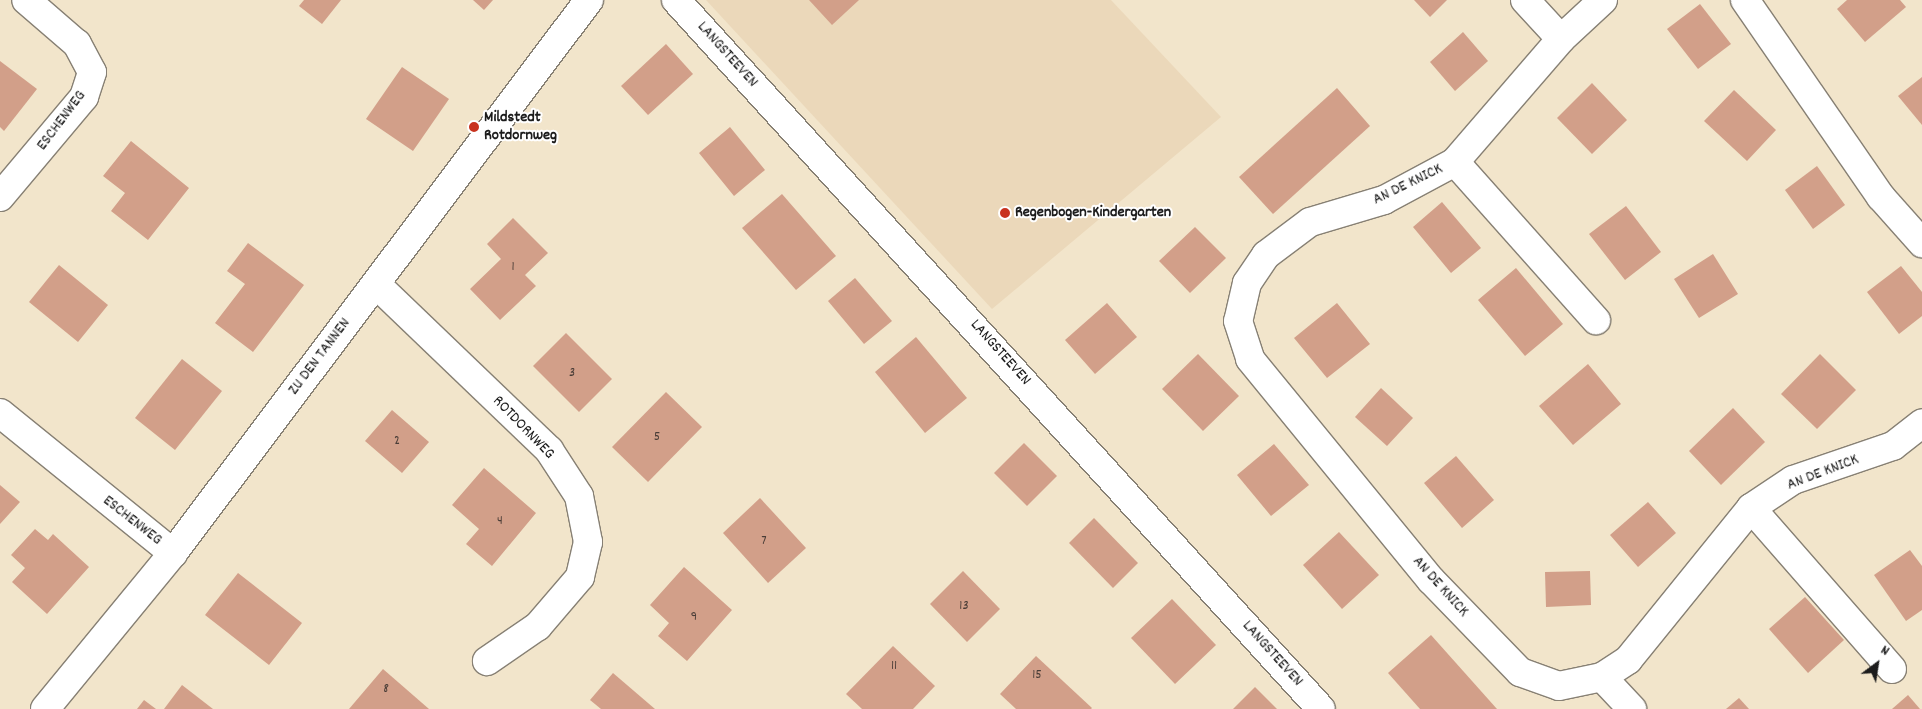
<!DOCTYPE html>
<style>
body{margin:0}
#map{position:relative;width:1922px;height:709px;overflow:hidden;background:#f2e5cb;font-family:Dekko,sans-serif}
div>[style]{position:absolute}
.built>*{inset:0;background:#ebd8ba}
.building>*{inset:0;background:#d29f89}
.roads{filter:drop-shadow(1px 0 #878074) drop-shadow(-1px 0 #878074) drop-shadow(0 1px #878074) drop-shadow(0 -1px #878074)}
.minor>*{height:28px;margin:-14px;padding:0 14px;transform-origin:14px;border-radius:14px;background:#fff}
.dots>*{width:14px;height:14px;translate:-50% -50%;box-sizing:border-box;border:2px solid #fff;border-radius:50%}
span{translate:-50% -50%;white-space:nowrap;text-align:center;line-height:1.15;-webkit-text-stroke:4px #fff;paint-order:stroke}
.number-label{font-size:14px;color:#4a3d37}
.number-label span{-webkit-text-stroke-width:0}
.street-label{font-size:16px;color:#1c1c1c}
.poi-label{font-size:16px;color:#1c1c1c;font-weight:700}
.left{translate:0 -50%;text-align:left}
.north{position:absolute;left:1852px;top:639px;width:50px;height:50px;-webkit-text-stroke:4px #fff;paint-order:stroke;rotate:31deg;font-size:14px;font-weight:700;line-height:20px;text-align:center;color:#1c1c1c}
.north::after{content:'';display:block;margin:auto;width:18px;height:22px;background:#1c1c1c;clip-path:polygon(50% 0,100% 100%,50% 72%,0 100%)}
</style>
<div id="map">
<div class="built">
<i style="clip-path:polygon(706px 0,1111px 0,1221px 117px,992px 309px)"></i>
</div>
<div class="building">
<i style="clip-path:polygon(304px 0,341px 0,322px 24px,299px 6px)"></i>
<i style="clip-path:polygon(473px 0,493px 0,484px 10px)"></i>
<i style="clip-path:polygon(809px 0,859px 0,832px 25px)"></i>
<i style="clip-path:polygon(1414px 0,1447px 0,1430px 17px)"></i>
<i style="clip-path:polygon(1847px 0,1900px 0,1906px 7px,1865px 42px,1837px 9px)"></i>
<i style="clip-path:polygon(1700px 4px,1731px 44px,1698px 69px,1667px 29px)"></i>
<i style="clip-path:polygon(1463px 32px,1488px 61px,1455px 91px,1430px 62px)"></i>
<i style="clip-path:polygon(666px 44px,693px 74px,648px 115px,621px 86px)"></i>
<i style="clip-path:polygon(0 61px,37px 89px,4px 131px,0 127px)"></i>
<i style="clip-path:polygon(402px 67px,449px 99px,413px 151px,366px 119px)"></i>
<i style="clip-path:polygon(1922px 77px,1922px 125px,1898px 96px)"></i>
<i style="clip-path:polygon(1592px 83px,1627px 120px,1592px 154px,1557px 118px)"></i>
<i style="clip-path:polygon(1337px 88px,1370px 126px,1273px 214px,1239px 177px)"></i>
<i style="clip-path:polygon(1734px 90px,1776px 130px,1747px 161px,1704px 121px)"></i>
<i style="clip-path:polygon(730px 127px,765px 170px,734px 196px,699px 153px)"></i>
<i style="clip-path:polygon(131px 141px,189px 188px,148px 240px,111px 211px,125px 193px,103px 176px)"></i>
<i style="clip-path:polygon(1817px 166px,1845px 205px,1813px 229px,1785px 190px)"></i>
<i style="clip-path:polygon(782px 194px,836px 256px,796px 290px,742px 228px)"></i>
<i style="clip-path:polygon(1442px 202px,1481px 248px,1451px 273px,1413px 227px)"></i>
<i style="clip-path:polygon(1626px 206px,1661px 252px,1625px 280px,1589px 234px)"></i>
<i style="clip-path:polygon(513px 218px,548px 253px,525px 275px,536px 286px,500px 320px,470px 289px,501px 259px,487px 244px)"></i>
<i style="clip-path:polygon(1195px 227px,1226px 258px,1190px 293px,1159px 261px)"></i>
<i style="clip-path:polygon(248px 243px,304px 285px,253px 352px,215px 323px,245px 284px,227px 271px)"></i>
<i style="clip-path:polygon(1713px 254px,1738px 294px,1699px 318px,1674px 279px)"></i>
<i style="clip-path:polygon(59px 265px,108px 305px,78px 342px,29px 302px)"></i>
<i style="clip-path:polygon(1901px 266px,1922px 292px,1922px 316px,1899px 334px,1867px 292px)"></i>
<i style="clip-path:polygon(1516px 268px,1563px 324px,1525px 356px,1478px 300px)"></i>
<i style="clip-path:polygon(855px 278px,892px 321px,864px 344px,828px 301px)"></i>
<i style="clip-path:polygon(1107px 303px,1137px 337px,1095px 374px,1065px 340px)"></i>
<i style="clip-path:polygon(1337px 303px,1370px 344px,1327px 378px,1294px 338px)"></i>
<i style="clip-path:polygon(566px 333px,612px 379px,579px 412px,533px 366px)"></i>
<i style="clip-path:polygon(916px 337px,967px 398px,925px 433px,875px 372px)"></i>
<i style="clip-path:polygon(1198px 354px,1239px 396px,1203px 431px,1162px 389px)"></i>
<i style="clip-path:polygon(1820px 354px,1856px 390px,1817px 429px,1781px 394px)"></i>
<i style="clip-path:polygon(182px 359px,222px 391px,175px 450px,135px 418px)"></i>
<i style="clip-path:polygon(1588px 364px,1621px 404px,1573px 445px,1539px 406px)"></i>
<i style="clip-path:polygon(1381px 388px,1413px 418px,1387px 446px,1355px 417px)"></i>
<i style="clip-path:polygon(666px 392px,702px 427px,648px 482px,612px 447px)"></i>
<i style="clip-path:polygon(1733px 408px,1765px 442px,1721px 485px,1689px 451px)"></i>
<i style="clip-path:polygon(392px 410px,429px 442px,402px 473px,365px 441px)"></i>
<i style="clip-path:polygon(1024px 443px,1057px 476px,1027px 506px,994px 473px)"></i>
<i style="clip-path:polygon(1274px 444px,1309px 485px,1271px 516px,1237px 475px)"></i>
<i style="clip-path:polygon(1456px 456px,1494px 500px,1462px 528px,1424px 483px)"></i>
<i style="clip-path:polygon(484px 468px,536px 513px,492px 566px,466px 544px,479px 529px,452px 505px)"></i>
<i style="clip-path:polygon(0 485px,20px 502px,0 524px)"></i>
<i style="clip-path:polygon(760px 498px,806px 548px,768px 583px,723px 533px)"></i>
<i style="clip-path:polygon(1648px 502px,1676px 533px,1638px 567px,1610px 535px)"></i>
<i style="clip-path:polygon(1094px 518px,1138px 563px,1113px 588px,1069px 543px)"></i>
<i style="clip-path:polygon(35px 529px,48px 540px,53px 534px,89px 567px,47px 614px,12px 582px,25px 568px,11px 555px)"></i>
<i style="clip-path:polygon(1339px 532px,1379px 575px,1342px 609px,1303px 565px)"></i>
<i style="clip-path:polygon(1910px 550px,1922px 566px,1922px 610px,1906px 621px,1874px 575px)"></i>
<i style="clip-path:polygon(684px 567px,732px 610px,687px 661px,658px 636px,669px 623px,650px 605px)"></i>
<i style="clip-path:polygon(963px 571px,1000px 609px,967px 642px,930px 604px)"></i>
<i style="clip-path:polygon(1590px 571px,1591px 605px,1546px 607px,1545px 572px)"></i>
<i style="clip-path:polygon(238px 573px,302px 623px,269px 665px,205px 615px)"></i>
<i style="clip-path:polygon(1805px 597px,1844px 640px,1808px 673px,1769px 629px)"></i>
<i style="clip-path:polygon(1172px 599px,1216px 645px,1175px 684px,1131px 638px)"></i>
<i style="clip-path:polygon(1431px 635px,1497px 709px,1420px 709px,1388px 673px)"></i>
<i style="clip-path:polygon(893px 646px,935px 686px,913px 709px,862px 709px,846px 694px)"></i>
<i style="clip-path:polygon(1036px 656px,1092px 708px,1091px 709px,1016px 709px,1000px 694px)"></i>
<i style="clip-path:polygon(383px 669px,429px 709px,349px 709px)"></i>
<i style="clip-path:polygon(613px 673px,655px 709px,601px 709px,590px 700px)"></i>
<i style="clip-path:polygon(182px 685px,213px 709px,164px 709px)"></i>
<i style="clip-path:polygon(1255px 687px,1277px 709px,1233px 709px)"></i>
<i style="clip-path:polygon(1908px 695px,1920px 709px,1892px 709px)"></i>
<i style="clip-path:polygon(1739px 698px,1749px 709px,1726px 709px)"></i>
<i style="clip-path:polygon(144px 700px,156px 709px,137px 709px)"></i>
</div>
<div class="roads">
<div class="minor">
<i style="left:676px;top:0;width:958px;rotate:47.71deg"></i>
<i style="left:1525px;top:0;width:53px;rotate:47.3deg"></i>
<i style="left:1603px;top:0;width:57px;rotate:137.1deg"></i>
<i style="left:1561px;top:39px;width:162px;rotate:130.8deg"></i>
<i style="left:1455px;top:162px;width:81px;rotate:151.8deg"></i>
<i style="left:1384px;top:200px;width:77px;rotate:163.4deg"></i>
<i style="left:1310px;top:222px;width:55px;rotate:143.1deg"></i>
<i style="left:1266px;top:255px;width:34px;rotate:124deg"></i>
<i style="left:1247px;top:283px;width:39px;rotate:103deg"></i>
<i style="left:1238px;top:321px;width:40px;rotate:72deg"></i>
<i style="left:1250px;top:359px;width:286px;rotate:50.7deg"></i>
<i style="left:1431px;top:580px;width:128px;rotate:45.9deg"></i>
<i style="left:1520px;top:672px;width:41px;rotate:19.7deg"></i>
<i style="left:1559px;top:686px;width:44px;rotate:-11.8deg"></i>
<i style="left:1602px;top:677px;width:31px;rotate:-33deg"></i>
<i style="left:1628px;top:660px;width:196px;rotate:-51deg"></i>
<i style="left:1751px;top:508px;width:50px;rotate:-33.7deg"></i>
<i style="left:1793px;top:480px;width:106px;rotate:-18.8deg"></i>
<i style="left:1893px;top:446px;width:37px;rotate:-38deg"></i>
<i style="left:1745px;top:0;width:239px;rotate:55.4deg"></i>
<i style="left:1881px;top:197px;width:62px;rotate:48.3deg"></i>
<i style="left:1455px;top:162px;width:212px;rotate:48.3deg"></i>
<i style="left:0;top:197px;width:131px;rotate:-50deg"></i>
<i style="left:84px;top:97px;width:26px;rotate:-72deg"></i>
<i style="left:92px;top:72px;width:32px;rotate:-118deg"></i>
<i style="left:77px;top:44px;width:67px;rotate:-139.2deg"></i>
<i style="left:376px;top:284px;width:240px;rotate:43.8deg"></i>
<i style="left:549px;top:450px;width:55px;rotate:56.9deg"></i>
<i style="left:579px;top:496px;width:47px;rotate:78.9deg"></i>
<i style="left:588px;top:542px;width:36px;rotate:103deg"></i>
<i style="left:580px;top:577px;width:65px;rotate:130.6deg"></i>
<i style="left:538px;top:626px;width:62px;rotate:145.5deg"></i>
<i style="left:0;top:413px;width:223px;rotate:39deg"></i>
<i style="left:1751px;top:508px;width:214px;rotate:48.8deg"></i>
<i style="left:1602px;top:677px;width:44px;rotate:46.8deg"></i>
<i style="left:45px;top:709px;width:202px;rotate:-50.6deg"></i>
<i style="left:173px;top:553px;width:692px;rotate:-53.05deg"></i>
</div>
</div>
<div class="dots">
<i style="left:474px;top:127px;background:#c8321e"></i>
<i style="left:1005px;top:213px;background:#c8321e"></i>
</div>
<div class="number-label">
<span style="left:513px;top:267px">1</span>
<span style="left:572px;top:373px">3</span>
<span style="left:657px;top:437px">5</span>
<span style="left:397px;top:441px">2</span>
<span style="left:500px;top:521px">4</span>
<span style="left:764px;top:541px">7</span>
<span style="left:964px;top:606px">13</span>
<span style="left:694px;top:617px">9</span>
<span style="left:894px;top:666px">11</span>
<span style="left:1037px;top:675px">15</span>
<span style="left:386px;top:689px">8</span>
</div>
<div class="street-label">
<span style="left:727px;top:55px;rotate:48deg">LANGSTEEVEN</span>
<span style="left:62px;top:121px;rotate:-53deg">ESCHENWEG</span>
<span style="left:1408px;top:185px;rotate:-26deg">AN DE KNICK</span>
<span style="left:1000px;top:353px;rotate:48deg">LANGSTEEVEN</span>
<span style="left:320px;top:357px;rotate:-53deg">ZU DEN TANNEN</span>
<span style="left:523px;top:428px;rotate:46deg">ROTDORNWEG</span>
<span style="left:1823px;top:473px;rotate:-21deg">AN DE KNICK</span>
<span style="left:132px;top:521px;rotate:38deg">ESCHENWEG</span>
<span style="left:1440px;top:587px;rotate:48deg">AN DE KNICK</span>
<span style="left:1272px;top:654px;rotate:48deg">LANGSTEEVEN</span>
</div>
<div class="poi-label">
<span class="left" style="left:484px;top:127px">Mildstedt<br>Rotdornweg</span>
<span class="left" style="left:1015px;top:213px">Regenbogen-Kindergarten</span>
</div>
<div class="north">N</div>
</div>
